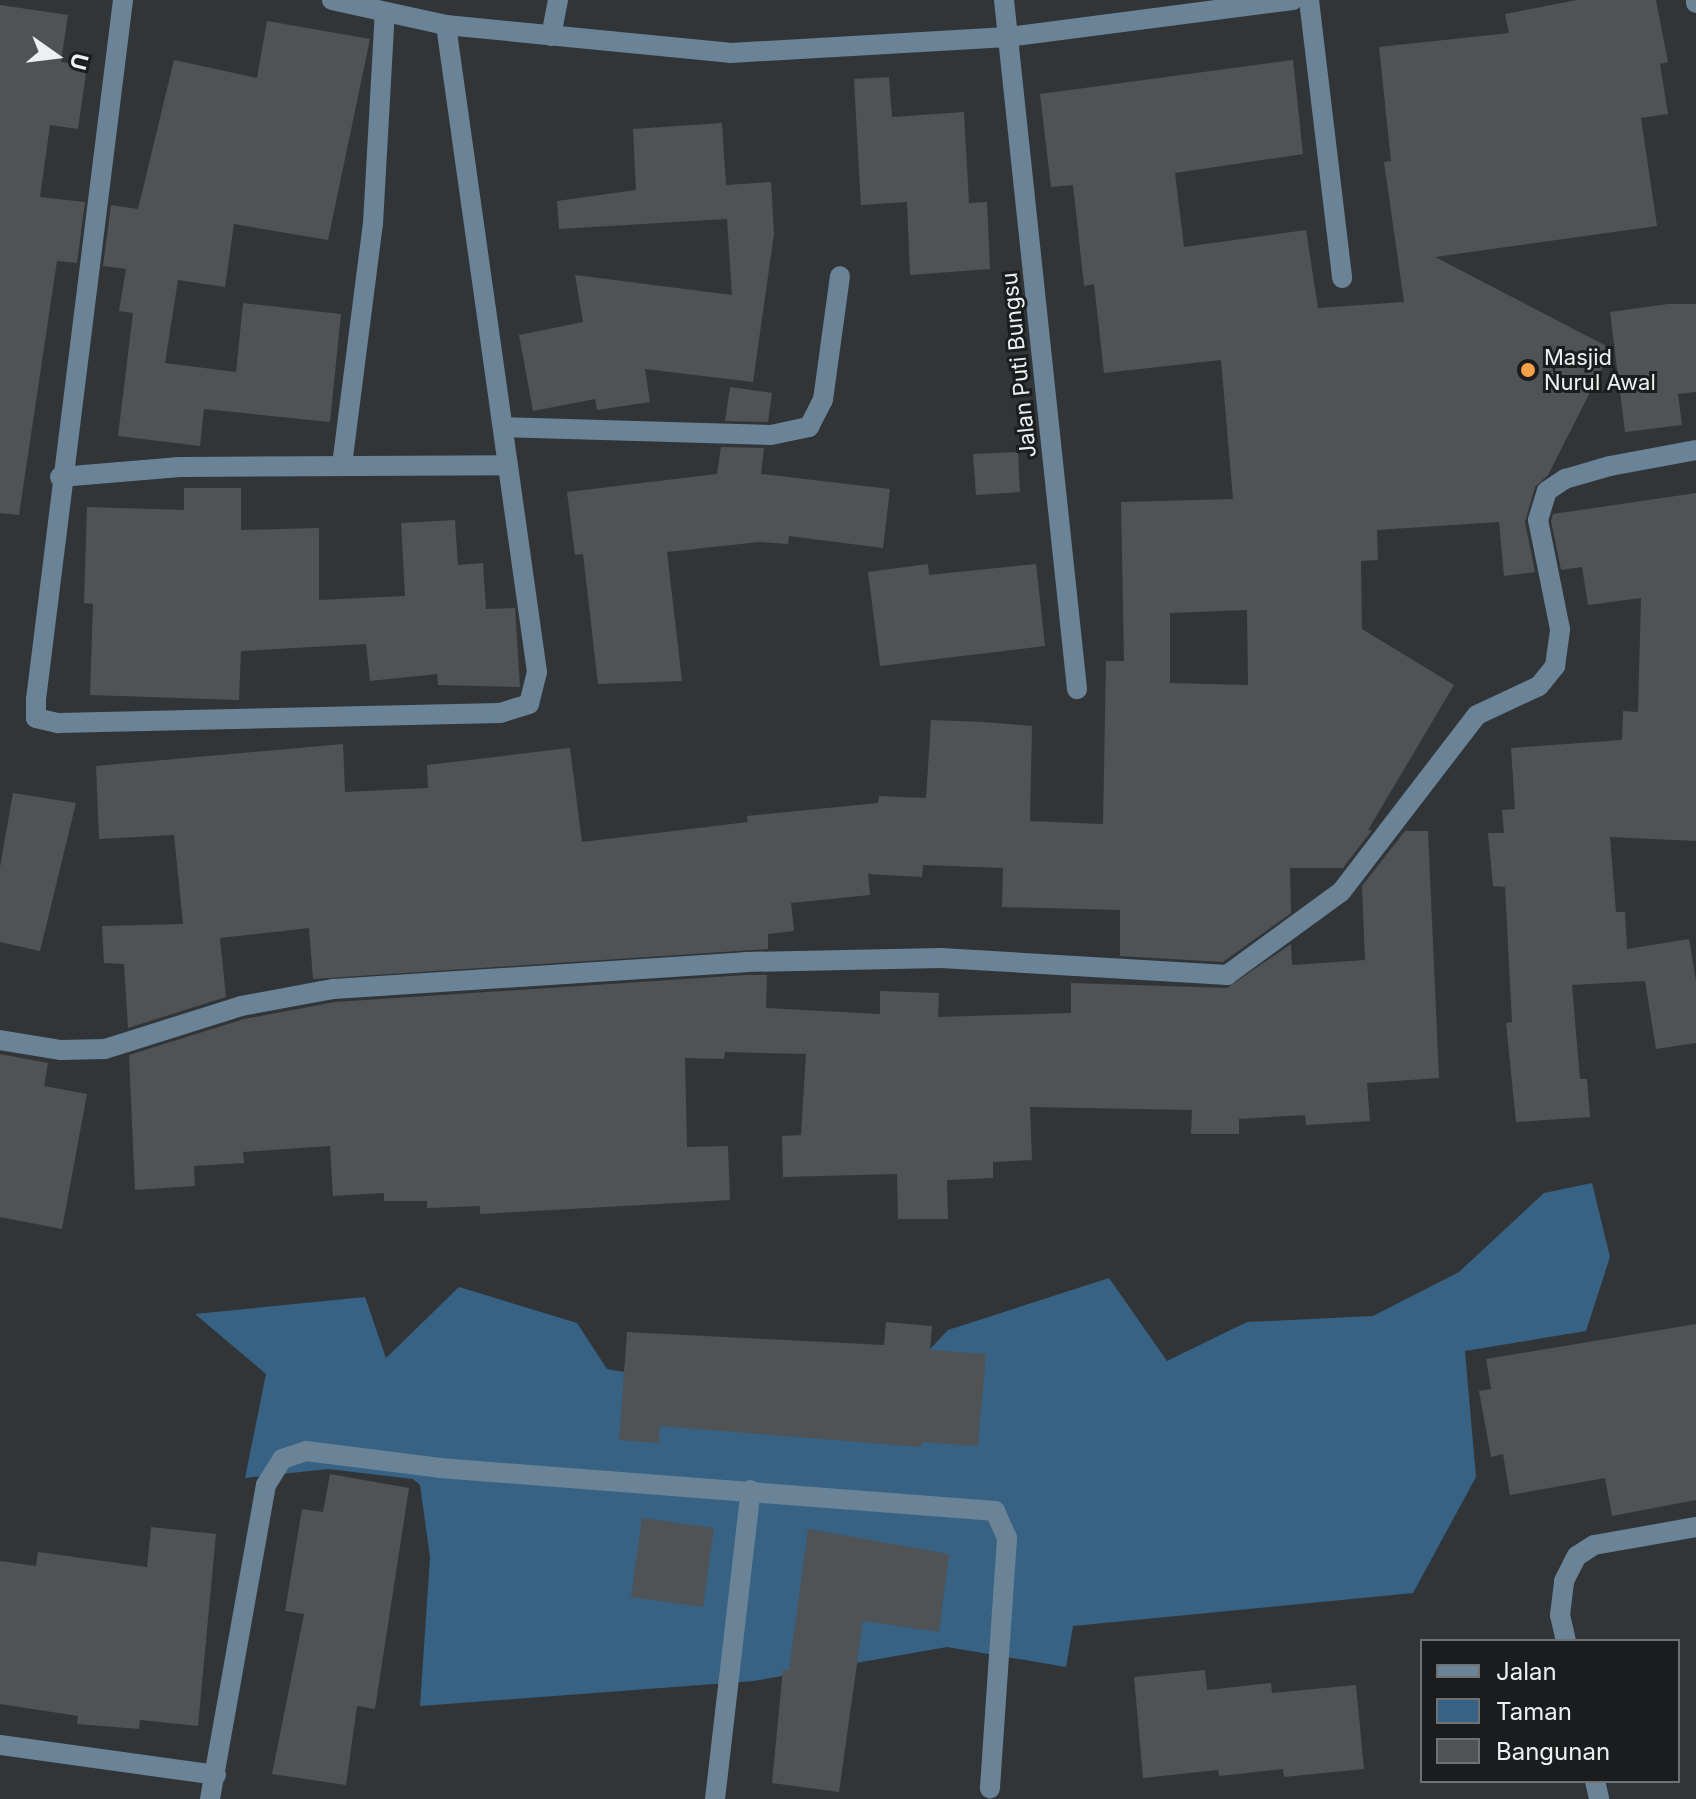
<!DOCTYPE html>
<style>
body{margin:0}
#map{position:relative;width:1696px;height:1799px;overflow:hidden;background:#323538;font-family:Inter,sans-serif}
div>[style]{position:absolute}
.green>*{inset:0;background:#376283}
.building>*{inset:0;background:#4f5356}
.minor>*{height:20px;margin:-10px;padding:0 10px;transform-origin:10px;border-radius:10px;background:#6a8397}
.dots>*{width:22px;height:22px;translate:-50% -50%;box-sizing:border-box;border:4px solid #1b1c1d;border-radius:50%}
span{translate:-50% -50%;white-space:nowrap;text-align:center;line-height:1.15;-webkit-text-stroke:6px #1b1c1d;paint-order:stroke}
.poi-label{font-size:22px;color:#edf0f1}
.left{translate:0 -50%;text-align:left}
.street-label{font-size:22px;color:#edf0f1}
.legend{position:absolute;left:1420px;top:1639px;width:260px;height:144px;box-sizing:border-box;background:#1b1c1d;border:2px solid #6f7172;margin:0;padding:10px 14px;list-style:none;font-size:24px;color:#edf0f1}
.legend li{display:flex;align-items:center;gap:16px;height:40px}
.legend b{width:40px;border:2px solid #6f7172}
.north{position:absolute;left:16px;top:16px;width:80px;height:80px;-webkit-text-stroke:6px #1b1c1d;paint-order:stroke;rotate:104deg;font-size:22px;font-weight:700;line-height:32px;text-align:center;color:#edf0f1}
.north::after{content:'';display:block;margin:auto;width:28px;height:36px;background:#edf0f1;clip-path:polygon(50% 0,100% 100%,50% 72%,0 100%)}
</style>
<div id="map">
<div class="green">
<i style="clip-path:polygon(1592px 1183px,1610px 1257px,1586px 1331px,1465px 1351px,1476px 1477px,1413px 1593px,1073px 1626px,1066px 1667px,947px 1647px,754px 1681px,420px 1706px,430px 1557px,420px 1485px,413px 1479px,328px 1469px,245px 1478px,266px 1374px,195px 1314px,365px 1297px,386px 1358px,459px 1287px,577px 1323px,607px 1369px,869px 1414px,948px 1330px,1109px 1278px,1167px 1361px,1247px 1322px,1373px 1316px,1459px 1272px,1544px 1193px)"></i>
</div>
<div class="building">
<i style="clip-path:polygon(evenodd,1577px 0,1656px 0,1668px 62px,1660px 64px,1668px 114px,1641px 118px,1657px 226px,1435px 257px,1612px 349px,1548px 475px,1535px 487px,1525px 522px,1535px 572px,1504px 576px,1499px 522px,1377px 530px,1378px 560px,1361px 561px,1362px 629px,1454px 685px,1368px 830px,1372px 830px,1343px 868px,1290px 868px,1291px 913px,1223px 962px,1120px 956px,1120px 910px,1002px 907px,1003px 868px,923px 865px,922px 877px,868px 874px,870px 895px,791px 903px,794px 931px,768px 934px,768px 949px,313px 979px,309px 928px,220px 938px,226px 997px,128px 1028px,124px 964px,104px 963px,102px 926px,183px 924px,174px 835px,99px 839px,96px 766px,343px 744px,345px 792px,428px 788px,427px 765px,570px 748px,582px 842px,748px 822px,747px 816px,878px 803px,879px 796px,926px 798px,931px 720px,983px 722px,1032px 726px,1030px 821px,1103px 824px,1106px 661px,1124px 661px,1121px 502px,1233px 499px,1221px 360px,1104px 373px,1094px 284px,1084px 286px,1073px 185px,1051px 187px,1040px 94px,1293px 60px,1303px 154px,1175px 173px,1184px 247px,1306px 230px,1318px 308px,1404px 302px,1384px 162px,1391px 161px,1379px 47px,1509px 33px,1505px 14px,1577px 0,1247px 610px,1248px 685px,1170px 683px,1170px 613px,1247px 610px)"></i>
<i style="clip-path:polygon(0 5px,68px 15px,61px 62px,87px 66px,78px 129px,50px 125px,40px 197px,85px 202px,77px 263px,57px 261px,19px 515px,0 513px)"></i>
<i style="clip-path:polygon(267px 21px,370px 39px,328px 240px,234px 224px,225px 287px,178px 280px,165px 363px,236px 372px,243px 303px,341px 314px,330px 422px,204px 409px,200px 446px,118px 436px,133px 313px,119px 311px,126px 269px,103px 266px,111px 205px,138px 209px,174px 60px,257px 78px)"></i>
<i style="clip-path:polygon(889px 77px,892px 117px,964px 112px,969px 203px,987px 202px,990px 269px,910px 275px,907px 202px,861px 205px,854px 79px)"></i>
<i style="clip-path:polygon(722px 123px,726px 185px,771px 182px,774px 234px,753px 382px,645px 369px,650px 402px,597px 410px,595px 399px,533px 411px,519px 335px,583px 322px,575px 275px,732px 295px,727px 219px,559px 229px,557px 201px,636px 190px,633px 129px)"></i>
<i style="clip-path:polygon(1668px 304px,1696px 304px,1696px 392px,1678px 394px,1682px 425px,1625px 432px,1610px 312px)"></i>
<i style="clip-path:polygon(730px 387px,772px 393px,768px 422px,725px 421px)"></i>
<i style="clip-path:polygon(721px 447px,764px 448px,761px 474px,890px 489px,883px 548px,789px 536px,788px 544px,759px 542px,667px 552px,682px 681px,598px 684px,583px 554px,575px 555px,567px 492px,717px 474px)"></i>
<i style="clip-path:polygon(1018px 452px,1020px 492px,976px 495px,973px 454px)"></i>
<i style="clip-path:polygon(184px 488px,241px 488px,241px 530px,319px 528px,319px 600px,405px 596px,401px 523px,455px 520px,458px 565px,483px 563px,486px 609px,515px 608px,520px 687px,438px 685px,437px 674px,370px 681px,366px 644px,241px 651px,239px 700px,90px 695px,93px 604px,84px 603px,87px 507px,184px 510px)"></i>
<i style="clip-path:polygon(1696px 493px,1696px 841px,1610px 837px,1616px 912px,1625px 912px,1627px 949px,1689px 939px,1696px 981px,1696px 1043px,1656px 1049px,1645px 981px,1572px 985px,1580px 1079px,1587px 1079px,1590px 1117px,1516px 1122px,1506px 1023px,1512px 1022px,1505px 887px,1493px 886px,1488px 833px,1504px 833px,1502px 810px,1515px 809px,1511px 748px,1622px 740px,1623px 711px,1638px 712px,1641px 598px,1588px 605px,1582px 567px,1561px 570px,1551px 521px,1553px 514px)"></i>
<i style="clip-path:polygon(928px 564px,929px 575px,1036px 564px,1045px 646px,880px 666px,868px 572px)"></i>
<i style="clip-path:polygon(13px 793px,76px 803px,40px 951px,0 942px,0 867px)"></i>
<i style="clip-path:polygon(1405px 831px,1428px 831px,1439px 1078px,1367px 1083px,1370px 1121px,1306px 1125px,1305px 1115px,1239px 1119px,1239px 1134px,1191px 1134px,1192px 1110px,1030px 1107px,1032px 1160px,993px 1162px,993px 1178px,947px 1180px,948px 1219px,898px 1219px,897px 1174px,783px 1177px,782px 1136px,801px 1135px,806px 1054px,725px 1052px,724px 1059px,685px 1058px,687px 1147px,728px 1146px,730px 1200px,480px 1214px,480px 1206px,427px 1208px,427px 1201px,384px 1201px,384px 1193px,333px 1196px,330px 1146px,243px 1152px,244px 1163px,194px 1166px,195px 1186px,135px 1190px,129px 1055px,244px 1019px,335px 1002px,746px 975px,767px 975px,766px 1008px,880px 1014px,880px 991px,939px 993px,938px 1017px,1071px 1013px,1071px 983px,1227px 988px,1291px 944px,1292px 965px,1365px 960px,1362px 886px)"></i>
<i style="clip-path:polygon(0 1054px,48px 1063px,44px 1086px,87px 1094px,62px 1229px,0 1217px)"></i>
<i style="clip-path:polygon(886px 1322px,932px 1326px,930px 1350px,986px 1354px,978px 1446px,922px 1442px,921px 1447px,660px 1426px,659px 1443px,619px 1440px,627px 1332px,884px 1345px)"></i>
<i style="clip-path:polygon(1696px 1324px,1696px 1500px,1612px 1516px,1605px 1478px,1510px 1495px,1503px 1454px,1491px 1457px,1479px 1391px,1491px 1389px,1486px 1359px)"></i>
<i style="clip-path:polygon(330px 1474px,409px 1488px,375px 1709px,357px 1706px,346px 1785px,272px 1774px,304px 1614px,285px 1611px,302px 1509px,323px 1512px)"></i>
<i style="clip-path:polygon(642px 1518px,714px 1528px,703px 1607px,631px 1597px)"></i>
<i style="clip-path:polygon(151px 1527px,216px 1534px,198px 1726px,140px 1720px,139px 1729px,77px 1724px,78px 1716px,0 1704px,0 1561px,36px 1566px,38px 1552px,147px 1567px)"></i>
<i style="clip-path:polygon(808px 1529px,949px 1554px,939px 1632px,863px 1621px,839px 1792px,772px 1783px,783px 1669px,789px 1670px)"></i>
<i style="clip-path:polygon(1205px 1670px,1207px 1690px,1271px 1683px,1272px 1693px,1356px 1685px,1364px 1769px,1284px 1777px,1283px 1769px,1219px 1776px,1218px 1770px,1143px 1778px,1134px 1677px)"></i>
</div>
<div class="minor">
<i style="left:123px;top:0;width:704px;rotate:97.09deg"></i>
<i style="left:36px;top:699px;width:19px;rotate:90deg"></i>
<i style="left:36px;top:718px;width:23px;rotate:13deg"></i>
<i style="left:58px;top:723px;width:442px;rotate:-1.3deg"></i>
<i style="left:500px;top:713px;width:30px;rotate:-17deg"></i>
<i style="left:529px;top:704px;width:33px;rotate:-76deg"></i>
<i style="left:537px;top:672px;width:653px;rotate:-98.01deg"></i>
<i style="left:332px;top:0;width:117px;rotate:12.4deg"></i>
<i style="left:446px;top:25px;width:285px;rotate:5.6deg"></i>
<i style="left:730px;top:53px;width:278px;rotate:-3.3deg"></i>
<i style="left:1008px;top:37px;width:287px;rotate:-7.4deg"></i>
<i style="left:1004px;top:0;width:693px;rotate:83.95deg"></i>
<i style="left:1309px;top:0;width:280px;rotate:83.2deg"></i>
<i style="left:1696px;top:0;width:3px;rotate:90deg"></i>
<i style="left:551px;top:36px;width:37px;rotate:-79deg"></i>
<i style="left:503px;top:427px;width:268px;rotate:1.7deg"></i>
<i style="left:771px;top:435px;width:39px;rotate:-12deg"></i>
<i style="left:809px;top:427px;width:30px;rotate:-63deg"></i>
<i style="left:823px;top:400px;width:125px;rotate:-82.2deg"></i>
<i style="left:342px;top:465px;width:243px;rotate:-82.7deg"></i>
<i style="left:373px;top:224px;width:212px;rotate:-86.8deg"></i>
<i style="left:60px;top:477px;width:120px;rotate:-4.8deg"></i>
<i style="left:180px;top:467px;width:328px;rotate:-0.3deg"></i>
<i style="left:0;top:1040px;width:62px;rotate:9.3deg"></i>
<i style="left:61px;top:1050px;width:44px;rotate:-1.3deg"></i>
<i style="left:105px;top:1049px;width:143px;rotate:-17.5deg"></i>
<i style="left:241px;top:1006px;width:94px;rotate:-10.5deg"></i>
<i style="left:333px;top:989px;width:413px;rotate:-3.7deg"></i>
<i style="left:745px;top:962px;width:196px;rotate:-1.2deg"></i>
<i style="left:941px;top:958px;width:287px;rotate:3.4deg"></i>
<i style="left:1227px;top:975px;width:141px;rotate:-36.1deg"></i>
<i style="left:1341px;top:892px;width:223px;rotate:-52.5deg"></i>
<i style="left:1477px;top:715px;width:68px;rotate:-25.1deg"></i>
<i style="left:1539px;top:686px;width:26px;rotate:-51deg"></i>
<i style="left:1555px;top:666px;width:37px;rotate:-82deg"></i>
<i style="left:1560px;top:629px;width:111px;rotate:-101.4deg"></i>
<i style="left:1538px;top:520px;width:30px;rotate:-73deg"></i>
<i style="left:1547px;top:491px;width:22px;rotate:-34deg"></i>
<i style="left:1565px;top:479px;width:47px;rotate:-16.1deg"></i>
<i style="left:1610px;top:466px;width:87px;rotate:-10.5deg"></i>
<i style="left:1566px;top:1641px;width:27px;rotate:-103deg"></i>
<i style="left:1560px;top:1615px;width:34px;rotate:-83deg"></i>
<i style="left:1564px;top:1581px;width:28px;rotate:-63deg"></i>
<i style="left:1577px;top:1556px;width:20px;rotate:-33deg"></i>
<i style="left:1594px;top:1545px;width:104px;rotate:-10deg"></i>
<i style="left:0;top:1745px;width:218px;rotate:7.9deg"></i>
<i style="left:1595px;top:1781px;width:18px;rotate:77deg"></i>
<i style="left:210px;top:1799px;width:319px;rotate:-79.9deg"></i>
<i style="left:266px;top:1485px;width:31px;rotate:-58deg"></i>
<i style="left:282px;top:1459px;width:25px;rotate:-18deg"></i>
<i style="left:306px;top:1451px;width:135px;rotate:7.2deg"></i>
<i style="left:440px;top:1468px;width:557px;rotate:4.43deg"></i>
<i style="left:995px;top:1511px;width:30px;rotate:66deg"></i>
<i style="left:1007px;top:1538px;width:251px;rotate:93.9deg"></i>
<i style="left:715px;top:1799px;width:311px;rotate:-83.4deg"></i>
</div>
<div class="dots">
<i style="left:1528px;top:370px;background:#f7a149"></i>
</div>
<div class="poi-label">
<span class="left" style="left:1544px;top:370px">Masjid<br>Nurul Awal</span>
</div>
<div class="street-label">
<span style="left:1019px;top:365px;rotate:-96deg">Jalan Puti Bungsu</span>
</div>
<ul class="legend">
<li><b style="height:10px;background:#6a8397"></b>Jalan</li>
<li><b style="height:22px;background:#376283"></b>Taman</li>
<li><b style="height:22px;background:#4f5356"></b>Bangunan</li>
</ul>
<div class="north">U</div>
</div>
